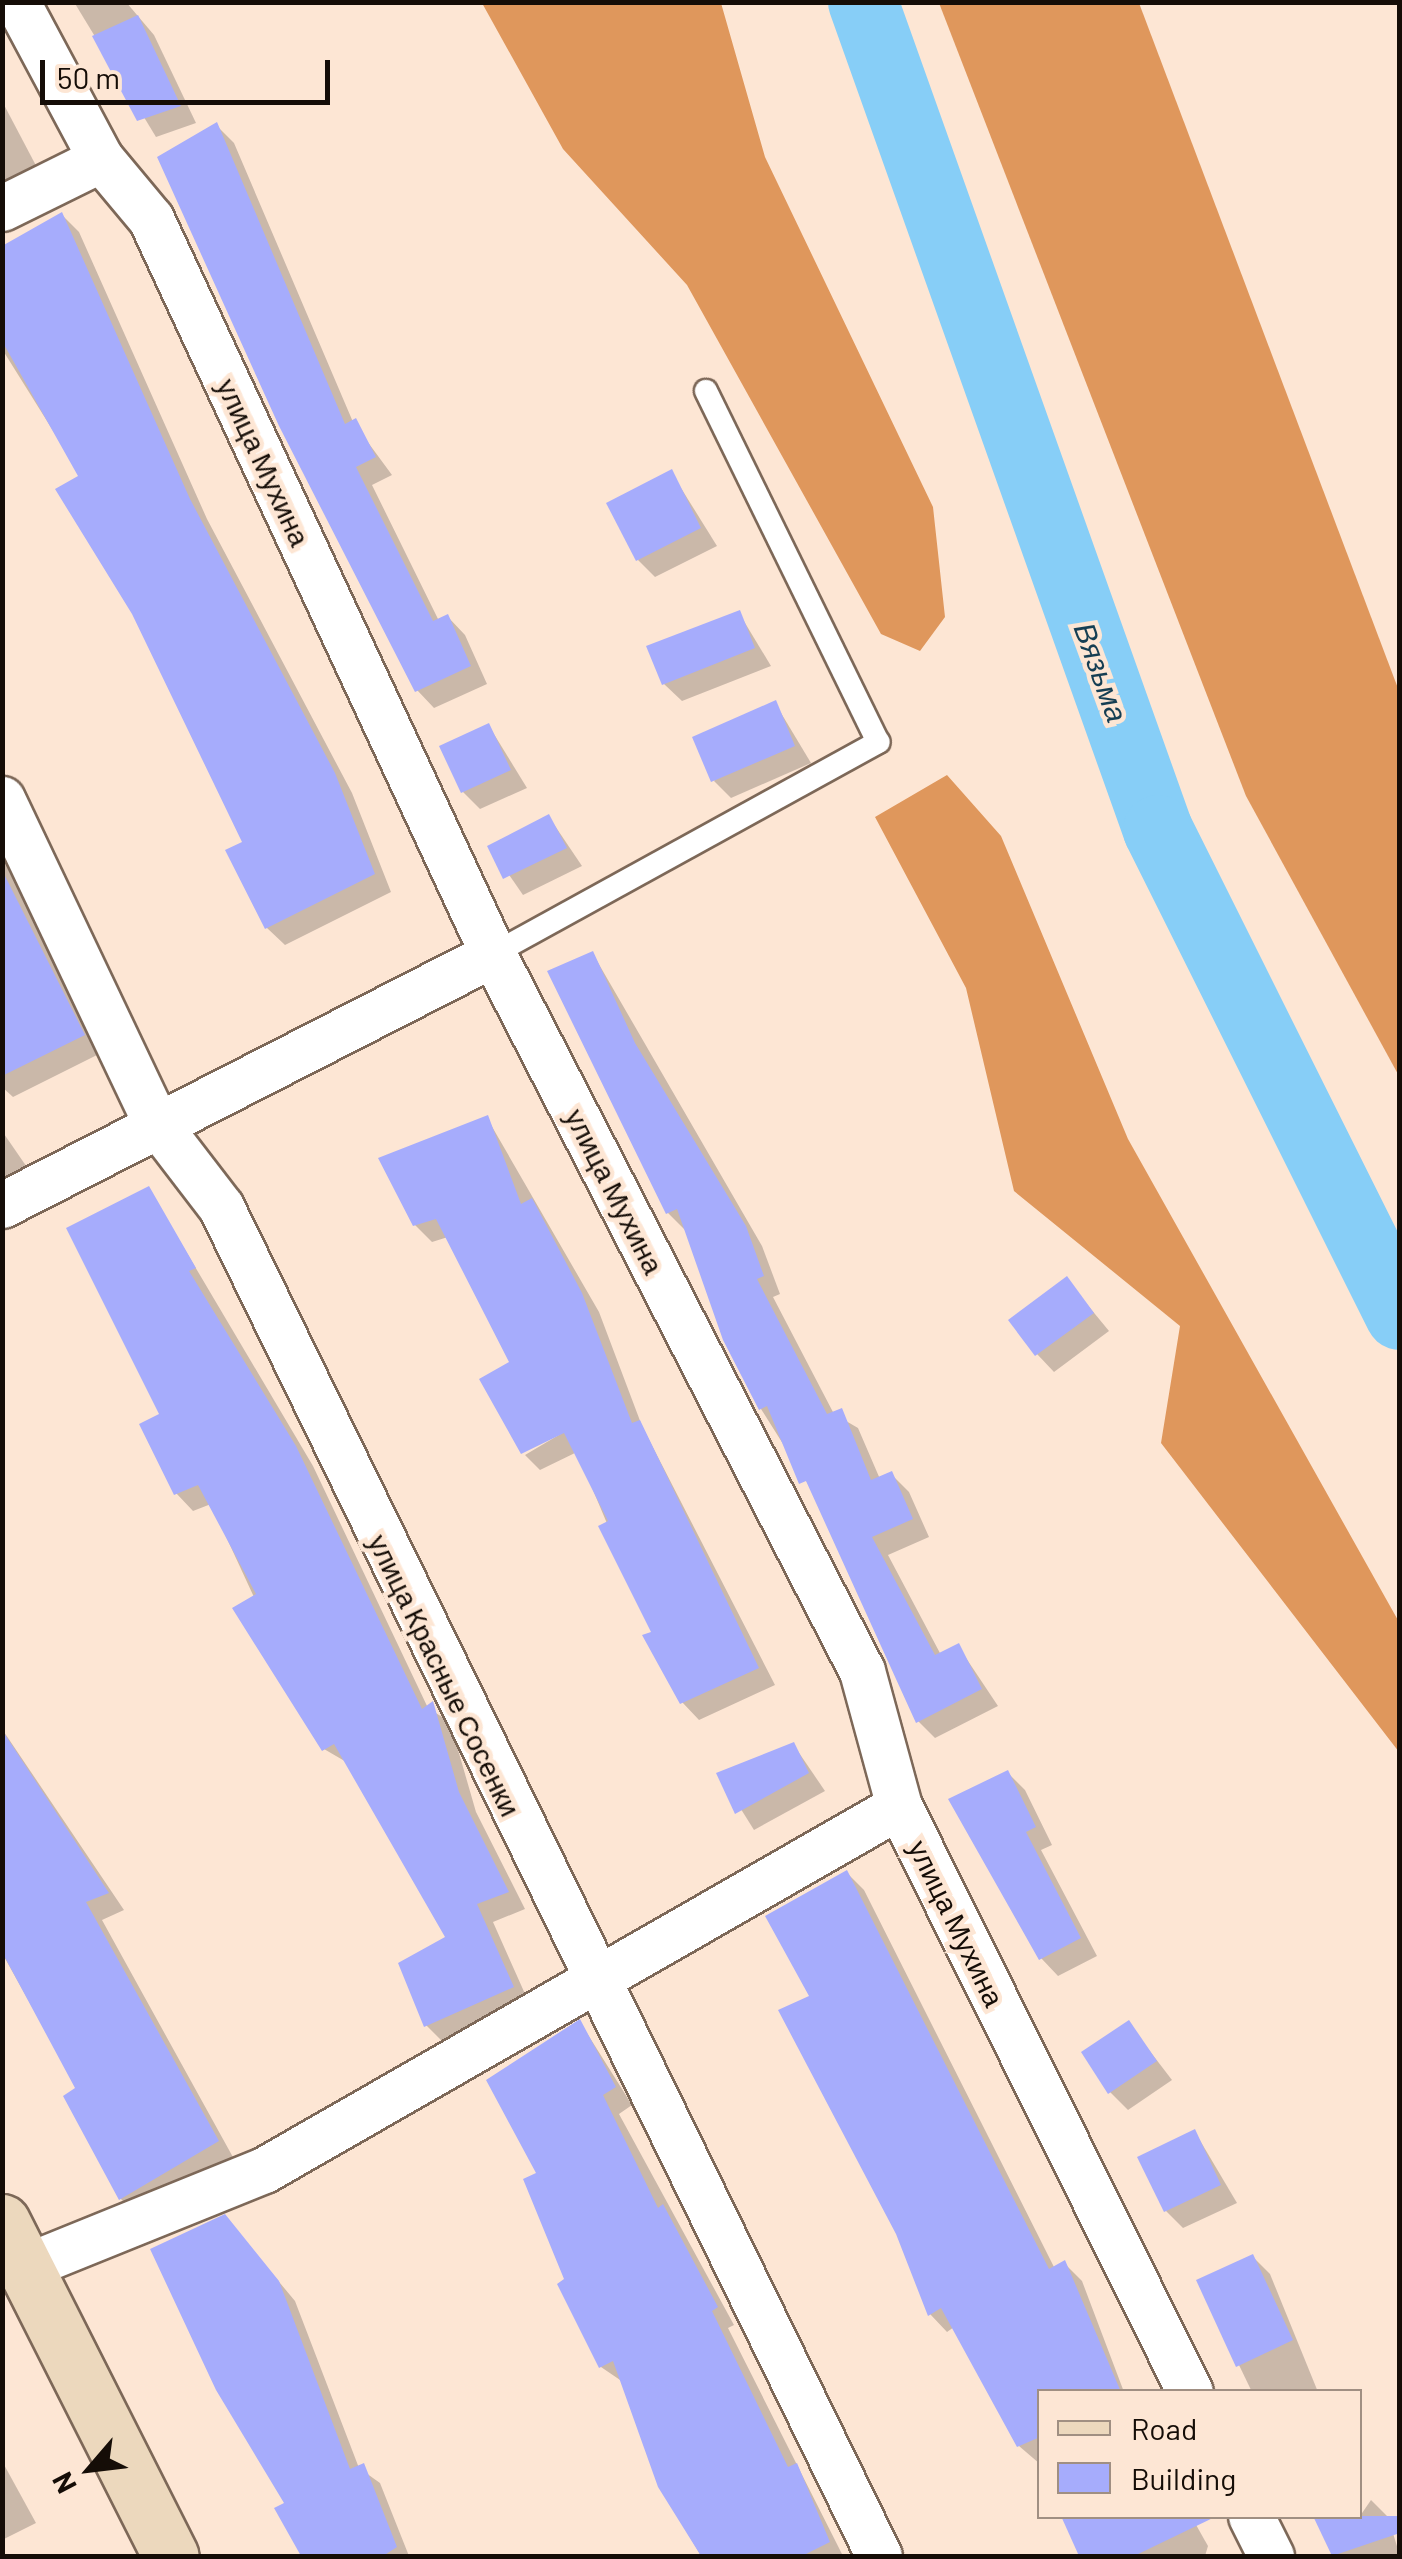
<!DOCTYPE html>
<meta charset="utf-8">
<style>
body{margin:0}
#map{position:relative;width:1402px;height:2559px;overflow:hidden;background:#fde6d4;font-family:Barlow,sans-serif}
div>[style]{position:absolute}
.forest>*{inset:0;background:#df975c}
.shadow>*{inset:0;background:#0003}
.river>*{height:70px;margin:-35px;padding:0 35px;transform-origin:35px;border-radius:35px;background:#87cef7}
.building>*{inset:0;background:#a6acfc}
.roads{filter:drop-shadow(2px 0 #7d6858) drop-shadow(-2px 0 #7d6858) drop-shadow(0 2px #7d6858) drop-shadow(0 -2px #7d6858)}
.lane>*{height:22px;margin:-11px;padding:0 11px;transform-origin:11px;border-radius:11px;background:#fff}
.street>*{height:45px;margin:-22.5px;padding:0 22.5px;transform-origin:22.5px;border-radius:22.5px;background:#fff}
.secondary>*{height:55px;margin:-27.5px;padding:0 27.5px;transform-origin:27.5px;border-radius:27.5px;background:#ecd8bd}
span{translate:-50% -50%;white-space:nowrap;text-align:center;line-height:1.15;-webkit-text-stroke:9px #fde6d4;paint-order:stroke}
.street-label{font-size:28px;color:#150d07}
.water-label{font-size:30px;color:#153e53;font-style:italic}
.frame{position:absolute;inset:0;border:5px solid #150d07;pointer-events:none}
.legend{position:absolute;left:1037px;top:2389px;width:325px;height:130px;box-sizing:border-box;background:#fde6d4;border:2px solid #a08f82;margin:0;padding:12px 18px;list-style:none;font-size:30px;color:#150d07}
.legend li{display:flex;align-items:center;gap:20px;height:50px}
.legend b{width:50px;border:2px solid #a08f82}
.north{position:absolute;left:40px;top:2419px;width:100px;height:100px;-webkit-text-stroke:8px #fde6d4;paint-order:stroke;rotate:242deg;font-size:28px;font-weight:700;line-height:40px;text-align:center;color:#150d07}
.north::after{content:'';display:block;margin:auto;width:35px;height:45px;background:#150d07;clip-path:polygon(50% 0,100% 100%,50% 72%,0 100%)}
.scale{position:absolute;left:40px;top:60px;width:290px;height:45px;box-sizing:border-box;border:5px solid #150d07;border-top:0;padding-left:12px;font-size:30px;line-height:35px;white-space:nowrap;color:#150d07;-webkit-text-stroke:8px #fde6d4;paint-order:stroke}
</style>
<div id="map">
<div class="forest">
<i style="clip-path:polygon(482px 3px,721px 3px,765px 157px,933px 507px,945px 617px,920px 651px,881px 634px,687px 285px,563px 149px)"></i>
<i style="clip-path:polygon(939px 3px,1139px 3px,1399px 691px,1399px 1076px,1246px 796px)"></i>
<i style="clip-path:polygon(947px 775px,1001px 836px,1128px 1139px,1399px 1622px,1399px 1752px,1161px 1443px,1180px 1326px,1014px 1191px,966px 988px,875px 817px)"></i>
</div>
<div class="shadow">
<i style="clip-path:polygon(74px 2px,126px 2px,154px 35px,196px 123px,156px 137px)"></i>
<i style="clip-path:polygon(2px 101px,42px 177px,2px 191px)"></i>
<i style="clip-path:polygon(217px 126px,234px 143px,353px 422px,392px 475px,372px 485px,439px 621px,448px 617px,465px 635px,487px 684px,434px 708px,417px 690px)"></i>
<i style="clip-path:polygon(62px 215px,79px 232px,207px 519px,352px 793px,391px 892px,285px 945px,267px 928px,245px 843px,134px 613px,82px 477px,2px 349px,2px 249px)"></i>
<i style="clip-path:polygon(671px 472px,717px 546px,655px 577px,638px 560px)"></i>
<i style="clip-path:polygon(739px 613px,771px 666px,682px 701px,664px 684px)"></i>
<i style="clip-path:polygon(775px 703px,811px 763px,731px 798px,714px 781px)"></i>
<i style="clip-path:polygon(489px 726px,527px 788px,480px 809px,463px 792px)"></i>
<i style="clip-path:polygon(549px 817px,582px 866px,523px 895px,490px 847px)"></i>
<i style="clip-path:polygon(2px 853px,101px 1053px,13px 1097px,2px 1087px)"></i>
<i style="clip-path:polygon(593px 954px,762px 1246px,780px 1294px,773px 1297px,834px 1414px,858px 1428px,880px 1479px,891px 1474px,909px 1492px,929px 1537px,888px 1555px,941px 1655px,958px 1646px,998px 1706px,935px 1738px,918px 1721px,817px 1498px,761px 1409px,685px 1230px,668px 1213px)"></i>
<i style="clip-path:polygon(487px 1118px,599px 1312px,642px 1426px,775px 1685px,699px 1720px,682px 1702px,577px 1452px,540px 1470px,525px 1455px,574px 1426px,523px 1452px,513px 1363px,448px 1237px,432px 1242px,415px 1225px)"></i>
<i style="clip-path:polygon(2px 1131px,31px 1173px,2px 1187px)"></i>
<i style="clip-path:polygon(149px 1189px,313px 1466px,428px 1708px,450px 1722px,476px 1812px,525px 1909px,493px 1922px,530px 2005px,444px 2043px,426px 2025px,448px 1938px,348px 1763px,324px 1749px,211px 1504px,193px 1511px,176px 1493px)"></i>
<i style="clip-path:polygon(1067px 1280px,1109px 1331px,1054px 1372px,1037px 1354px)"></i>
<i style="clip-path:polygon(2px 1729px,124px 1910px,102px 1920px,234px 2159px,138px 2216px,121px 2199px,78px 2089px,2px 1953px)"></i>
<i style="clip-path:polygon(793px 1744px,825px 1791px,754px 1830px,719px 1774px)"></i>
<i style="clip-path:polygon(1008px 1773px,1025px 1790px,1052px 1845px,1041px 1850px,1097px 1956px,1058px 1976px,1041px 1958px)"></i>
<i style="clip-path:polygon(847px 1873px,864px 1890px,1055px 2269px,1065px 2264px,1082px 2281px,1124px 2392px,1040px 2392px,1040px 2464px,1019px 2446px,954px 2327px,947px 2332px,930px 2314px,813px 1997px)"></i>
<i style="clip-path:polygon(580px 2022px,632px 2105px,619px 2114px,734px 2325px,728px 2328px,843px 2556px,701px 2556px,660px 2486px,623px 2382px,601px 2367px,539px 2174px)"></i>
<i style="clip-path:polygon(1129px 2024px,1172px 2080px,1128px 2110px,1110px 2092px)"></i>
<i style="clip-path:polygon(1195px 2132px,1237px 2203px,1183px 2228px,1166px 2211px)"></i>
<i style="clip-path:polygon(225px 2217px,295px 2301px,359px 2468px,380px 2483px,409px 2556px,305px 2556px,278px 2509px,288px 2504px)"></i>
<i style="clip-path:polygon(1253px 2257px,1270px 2274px,1318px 2392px,1252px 2392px,1199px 2282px)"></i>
<i style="clip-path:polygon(2px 2461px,36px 2523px,2px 2540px)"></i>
<i style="clip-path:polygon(1371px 2500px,1388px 2517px,1400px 2556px,1335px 2556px,1320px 2525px,1360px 2516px)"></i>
<i style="clip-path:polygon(1064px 2516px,1191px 2516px,1208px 2546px,1205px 2556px,1083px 2556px)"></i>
</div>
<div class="river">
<i style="left:863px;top:2px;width:879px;rotate:70.39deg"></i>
<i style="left:1158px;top:830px;width:542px;rotate:63.48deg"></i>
</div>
<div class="building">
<i style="clip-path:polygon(138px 15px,181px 106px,137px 121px,92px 36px)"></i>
<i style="clip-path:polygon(217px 122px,345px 424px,356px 418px,376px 457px,356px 467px,433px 621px,448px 614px,471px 666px,415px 692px,279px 426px,157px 157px)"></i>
<i style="clip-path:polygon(62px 212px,190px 499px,335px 773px,375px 874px,265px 929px,225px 850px,242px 842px,132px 614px,55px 489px,78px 476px,2px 341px,2px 246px)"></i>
<i style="clip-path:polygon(672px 469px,701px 528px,636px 561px,606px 503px)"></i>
<i style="clip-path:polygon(740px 610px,755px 648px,662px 685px,646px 646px)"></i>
<i style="clip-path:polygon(776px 700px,795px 746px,711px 782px,692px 737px)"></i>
<i style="clip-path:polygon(489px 723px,511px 770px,461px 793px,439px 746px)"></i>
<i style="clip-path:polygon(549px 814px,567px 848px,503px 879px,487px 846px)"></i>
<i style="clip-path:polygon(2px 870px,85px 1035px,2px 1076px)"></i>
<i style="clip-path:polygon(593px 951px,635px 1043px,746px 1226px,764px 1276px,757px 1279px,827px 1414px,842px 1408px,871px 1480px,892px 1471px,913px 1519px,872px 1537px,935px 1655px,959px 1643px,982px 1689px,916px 1723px,806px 1481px,799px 1484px,767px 1406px,759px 1410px,723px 1340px,677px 1209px,666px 1214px,547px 971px)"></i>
<i style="clip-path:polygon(488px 1115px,521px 1204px,532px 1198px,582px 1293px,632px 1423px,640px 1420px,759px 1668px,680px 1704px,642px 1635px,651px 1632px,598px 1526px,608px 1521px,564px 1433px,521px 1454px,479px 1379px,509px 1362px,436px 1219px,413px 1226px,378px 1158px)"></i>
<i style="clip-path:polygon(149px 1186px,196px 1268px,189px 1271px,296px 1446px,422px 1709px,433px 1701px,459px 1792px,509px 1892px,477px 1904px,514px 1987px,424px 2027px,398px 1963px,445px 1937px,334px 1744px,322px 1751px,232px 1608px,256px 1594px,198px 1485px,174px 1495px,139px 1424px,159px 1414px,66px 1228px)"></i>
<i style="clip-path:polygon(1067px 1276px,1094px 1313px,1035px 1356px,1008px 1320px)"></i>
<i style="clip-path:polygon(2px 1730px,109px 1893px,86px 1902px,219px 2141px,119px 2200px,63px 2096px,75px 2088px,2px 1952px)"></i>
<i style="clip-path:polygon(794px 1742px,809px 1773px,735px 1814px,716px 1773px)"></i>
<i style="clip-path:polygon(1008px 1770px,1036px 1827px,1026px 1832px,1081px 1938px,1039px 1960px,948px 1799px)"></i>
<i style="clip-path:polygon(847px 1870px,1049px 2269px,1065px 2260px,1121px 2392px,1040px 2392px,1040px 2437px,1017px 2447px,941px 2308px,928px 2316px,896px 2234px,778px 2010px,809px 1996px,765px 1916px)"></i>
<i style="clip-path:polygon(580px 2019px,616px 2087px,603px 2095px,658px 2208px,663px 2204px,718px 2307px,712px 2311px,788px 2467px,797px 2463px,830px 2542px,802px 2556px,701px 2556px,658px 2487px,613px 2361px,599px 2368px,557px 2284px,564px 2279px,523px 2179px,536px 2173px,486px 2080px)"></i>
<i style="clip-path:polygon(1129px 2020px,1157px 2061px,1108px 2094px,1081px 2052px)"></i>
<i style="clip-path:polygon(1195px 2129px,1221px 2185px,1164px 2212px,1137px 2157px)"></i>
<i style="clip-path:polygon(225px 2214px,279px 2281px,350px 2469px,364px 2463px,397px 2547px,383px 2556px,301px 2556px,274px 2508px,284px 2503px,216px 2390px,150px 2249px)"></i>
<i style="clip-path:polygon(1253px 2254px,1293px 2340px,1236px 2367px,1196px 2280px)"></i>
<i style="clip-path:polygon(1061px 2516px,1217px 2516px,1134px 2556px,1079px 2556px)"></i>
<i style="clip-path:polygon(1313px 2516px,1400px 2516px,1400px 2533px,1332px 2556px)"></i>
</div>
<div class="roads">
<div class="lane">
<i style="left:493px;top:954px;width:440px;rotate:-28.8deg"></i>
<i style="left:878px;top:742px;width:391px;rotate:-116.1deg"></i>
</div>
<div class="street">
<i style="left:17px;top:2px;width:178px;rotate:61.9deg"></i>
<i style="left:101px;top:159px;width:78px;rotate:50.2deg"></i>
<i style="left:151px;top:219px;width:811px;rotate:65.05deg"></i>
<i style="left:493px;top:954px;width:806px;rotate:62.77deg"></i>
<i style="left:862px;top:1671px;width:140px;rotate:74.7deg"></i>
<i style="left:899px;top:1806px;width:654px;rotate:63.59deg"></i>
<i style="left:2px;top:208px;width:110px;rotate:-26.3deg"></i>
<i style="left:2px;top:799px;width:357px;rotate:64.6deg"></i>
<i style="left:155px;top:1121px;width:108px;rotate:52.5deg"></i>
<i style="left:221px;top:1207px;width:1501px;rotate:64deg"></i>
<i style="left:2px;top:1205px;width:551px;rotate:-27.08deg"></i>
<i style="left:24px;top:2267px;width:259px;rotate:-22deg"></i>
<i style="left:264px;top:2170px;width:732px;rotate:-29.82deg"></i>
<i style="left:1251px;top:2516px;width:45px;rotate:63.4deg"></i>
</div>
<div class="secondary">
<i style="left:2px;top:2222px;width:374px;rotate:63.2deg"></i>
</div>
</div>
<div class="street-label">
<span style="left:264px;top:462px;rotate:65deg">улица Мухина</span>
<span style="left:615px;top:1191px;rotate:63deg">улица Мухина</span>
<span style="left:445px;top:1675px;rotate:64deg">улица Красные Сосенки</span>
<span style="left:957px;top:1923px;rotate:64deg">улица Мухина</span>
</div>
<div class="water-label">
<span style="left:1102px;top:672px;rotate:70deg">Вязьма</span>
</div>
<div class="frame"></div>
<ul class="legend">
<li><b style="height:12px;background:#ecd8bd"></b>Road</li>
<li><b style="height:28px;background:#a6acfc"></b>Building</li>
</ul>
<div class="north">N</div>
<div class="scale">50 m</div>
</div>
